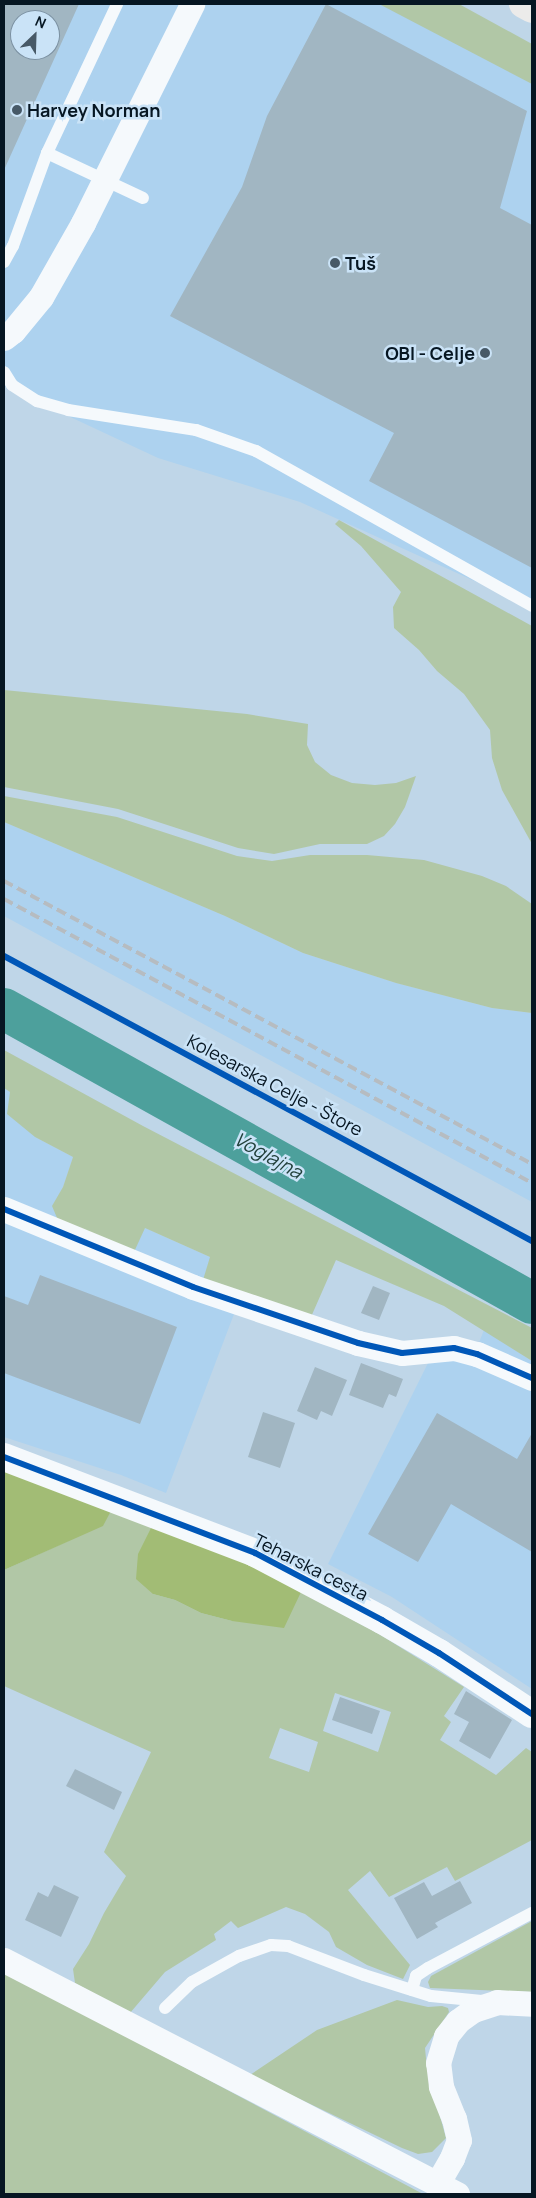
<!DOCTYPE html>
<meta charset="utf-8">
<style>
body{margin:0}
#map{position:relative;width:536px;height:2198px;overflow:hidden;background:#bfd6e8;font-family:Manrope,sans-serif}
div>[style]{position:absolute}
.built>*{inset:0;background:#add2ef}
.green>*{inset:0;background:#b1c7a6}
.forest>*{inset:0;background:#a2bc75}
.river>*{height:42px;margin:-21px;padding:0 21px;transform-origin:21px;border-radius:21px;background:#4da09c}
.building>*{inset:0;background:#a1b6c2}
.service>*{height:12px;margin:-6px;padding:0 6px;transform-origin:6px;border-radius:6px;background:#f5f9fc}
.minor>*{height:25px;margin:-12.5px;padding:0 12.5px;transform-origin:12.5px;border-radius:12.5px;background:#f5f9fc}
.tertiary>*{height:28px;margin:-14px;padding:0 14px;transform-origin:14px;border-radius:14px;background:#f5f9fc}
.primary>*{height:28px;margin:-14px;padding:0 14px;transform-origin:14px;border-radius:14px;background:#ecebea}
.rail>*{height:4px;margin-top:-2px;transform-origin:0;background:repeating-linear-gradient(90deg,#b6bcc1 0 10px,transparent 0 15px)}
.cycleway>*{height:6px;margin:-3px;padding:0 3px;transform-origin:3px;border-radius:3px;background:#0057b8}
.dots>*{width:14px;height:14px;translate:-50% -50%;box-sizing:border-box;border:2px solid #cae3f7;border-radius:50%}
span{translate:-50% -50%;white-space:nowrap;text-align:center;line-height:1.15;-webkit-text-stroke:5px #cae3f7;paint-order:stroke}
.poi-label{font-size:18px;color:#061622;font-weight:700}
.left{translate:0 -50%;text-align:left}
.right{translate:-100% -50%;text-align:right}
.street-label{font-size:18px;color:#061622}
.water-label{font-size:19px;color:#22403b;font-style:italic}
.frame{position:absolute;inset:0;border:5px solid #061622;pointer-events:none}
.north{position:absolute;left:10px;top:10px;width:50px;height:50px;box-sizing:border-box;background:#cae3f7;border:1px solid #7c91a2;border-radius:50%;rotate:24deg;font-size:14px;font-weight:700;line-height:20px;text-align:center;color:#061622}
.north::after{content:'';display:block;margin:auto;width:18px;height:22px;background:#475967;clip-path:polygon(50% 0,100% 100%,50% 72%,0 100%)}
</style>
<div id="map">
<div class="built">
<i style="clip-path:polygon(evenodd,4px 4px,428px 4px,532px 57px,532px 607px,300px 502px,158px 458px,4px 386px,4px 4px,20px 20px,50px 20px,50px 50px,20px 50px,20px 20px)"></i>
<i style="clip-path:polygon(4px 822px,225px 916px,303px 953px,396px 983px,492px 1008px,532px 1013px,532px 1202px,4px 916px)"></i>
<i style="clip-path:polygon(4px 1088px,10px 1092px,35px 1137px,73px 1157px,63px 1187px,53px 1206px,145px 1228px,210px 1257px,242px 1293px,166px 1493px,121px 1475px,4px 1437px)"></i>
<i style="clip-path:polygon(484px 1330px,532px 1361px,532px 1689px,392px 1597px,328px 1564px,428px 1363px,452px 1359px,470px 1365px)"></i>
</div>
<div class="green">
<i style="clip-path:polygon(379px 4px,459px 4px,532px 44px,532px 84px)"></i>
<i style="clip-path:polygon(339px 520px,532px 626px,532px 844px,502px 790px,492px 758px,490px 730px,464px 694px,437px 671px,419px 650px,394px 628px,393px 607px,401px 592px,361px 546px,335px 524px)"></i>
<i style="clip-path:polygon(4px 690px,247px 714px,308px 724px,307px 745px,315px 762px,331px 775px,352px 783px,375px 785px,396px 783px,416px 776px,405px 807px,395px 824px,384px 836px,367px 844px,320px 844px,274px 854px,238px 848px,118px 809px,4px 787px)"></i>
<i style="clip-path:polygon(4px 796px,117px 817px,237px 856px,272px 861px,310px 855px,367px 855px,424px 860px,482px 876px,506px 886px,532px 904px,532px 1013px,492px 1008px,396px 983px,303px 953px,225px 916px,4px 822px)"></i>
<i style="clip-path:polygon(4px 1050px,143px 1126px,532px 1328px,532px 1361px,444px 1306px,336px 1260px,311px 1317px,203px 1280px,210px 1257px,145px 1228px,134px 1252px,60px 1225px,52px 1206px,63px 1187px,73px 1157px,35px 1137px,7px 1114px,10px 1092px,4px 1088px)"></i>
<i style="clip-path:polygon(evenodd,112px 1509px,153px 1524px,153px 1594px,175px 1600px,201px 1613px,232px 1621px,301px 1592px,379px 1634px,464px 1687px,444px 1716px,451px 1722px,440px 1740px,496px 1775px,526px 1748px,532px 1752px,532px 1840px,455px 1881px,447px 1867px,389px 1897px,370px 1871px,348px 1890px,410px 1965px,403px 1979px,367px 1965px,336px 1947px,329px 1932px,305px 1914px,286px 1907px,238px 1928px,231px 1921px,214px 1934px,216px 1940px,165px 1972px,130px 2013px,75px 1983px,73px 1969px,89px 1944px,104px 1913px,126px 1876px,104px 1852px,151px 1752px,4px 1686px,4px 1570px,68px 1541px,112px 1509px,335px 1693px,391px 1712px,378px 1752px,323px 1731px,335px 1693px,112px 1509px,280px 1728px,318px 1742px,309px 1772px,269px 1758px,280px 1728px)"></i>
<i style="clip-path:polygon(532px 1921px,532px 1992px,430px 1988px,428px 1982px,431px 1976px)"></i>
<i style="clip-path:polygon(4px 1970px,58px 2000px,423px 2194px,4px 2194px)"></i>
<i style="clip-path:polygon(397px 2000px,428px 2007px,442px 2006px,448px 2008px,449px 2012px,425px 2048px,427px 2069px,446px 2138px,432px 2152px,418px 2154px,402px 2148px,250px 2075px,317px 2030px)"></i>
</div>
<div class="forest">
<i style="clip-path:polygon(4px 1469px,112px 1509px,103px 1526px,4px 1570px)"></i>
<i style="clip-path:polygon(153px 1524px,248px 1563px,301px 1592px,284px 1628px,232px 1621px,201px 1613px,175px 1600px,153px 1594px,136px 1579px,138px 1554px)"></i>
</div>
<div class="river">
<i style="left:4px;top:1009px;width:604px;rotate:29.11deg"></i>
</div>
<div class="building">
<i style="clip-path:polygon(evenodd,4px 4px,79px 4px,4px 170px,4px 4px,20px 20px,50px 20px,50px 50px,20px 50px,20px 20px)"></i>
<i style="clip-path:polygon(326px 4px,527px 111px,500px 208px,532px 225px,532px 568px,369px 481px,394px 433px,170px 316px,242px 187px,267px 116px)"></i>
<i style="clip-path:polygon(40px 1275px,177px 1327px,140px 1424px,4px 1373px,4px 1296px,28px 1305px)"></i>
<i style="clip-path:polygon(373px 1286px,390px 1293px,379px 1320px,361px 1313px)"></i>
<i style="clip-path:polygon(361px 1363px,403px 1379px,396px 1397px,389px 1394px,383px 1408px,349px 1395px)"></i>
<i style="clip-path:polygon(315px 1367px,347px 1380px,332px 1416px,321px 1411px,317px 1420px,297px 1411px)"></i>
<i style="clip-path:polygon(263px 1412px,295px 1423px,280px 1468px,248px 1457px)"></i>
<i style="clip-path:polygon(437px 1413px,517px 1459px,532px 1433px,532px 1552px,451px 1504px,418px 1562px,368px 1534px)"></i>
<i style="clip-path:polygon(466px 1691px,512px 1720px,490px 1759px,459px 1741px,469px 1722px,454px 1714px)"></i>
<i style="clip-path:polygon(340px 1697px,380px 1711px,372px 1734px,332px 1720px)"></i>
<i style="clip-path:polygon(75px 1769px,122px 1792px,114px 1810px,66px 1786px)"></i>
<i style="clip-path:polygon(460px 1881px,472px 1903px,435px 1923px,438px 1927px,417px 1939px,394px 1898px,424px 1882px,432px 1896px)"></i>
<i style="clip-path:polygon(54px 1885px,79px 1897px,61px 1937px,25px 1920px,38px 1892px,48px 1897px)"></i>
</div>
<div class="service">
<i style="left:47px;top:153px;width:106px;rotate:25.1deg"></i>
<i style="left:4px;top:262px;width:18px;rotate:-61deg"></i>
<i style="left:13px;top:246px;width:99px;rotate:-69.9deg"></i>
<i style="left:47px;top:153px;width:165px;rotate:-64.8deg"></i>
<i style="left:4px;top:372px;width:15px;rotate:58deg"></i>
<i style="left:12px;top:385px;width:30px;rotate:33deg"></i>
<i style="left:37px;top:401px;width:32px;rotate:16deg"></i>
<i style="left:68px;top:410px;width:130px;rotate:8.9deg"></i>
<i style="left:196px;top:430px;width:64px;rotate:19.3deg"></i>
<i style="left:256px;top:451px;width:317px;rotate:29.3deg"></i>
<i style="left:412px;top:1990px;width:15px;rotate:-74deg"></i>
<i style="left:416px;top:1976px;width:14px;rotate:-34deg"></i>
<i style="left:428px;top:1968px;width:118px;rotate:-27.9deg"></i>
<i style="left:165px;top:2008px;width:37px;rotate:-44deg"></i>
<i style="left:192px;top:1982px;width:54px;rotate:-29deg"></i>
<i style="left:239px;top:1956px;width:34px;rotate:-19deg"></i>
<i style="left:271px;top:1945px;width:17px;rotate:3deg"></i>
<i style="left:288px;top:1946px;width:81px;rotate:20.9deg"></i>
<i style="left:364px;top:1975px;width:70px;rotate:17.4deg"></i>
<i style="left:431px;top:1996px;width:51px;rotate:5.6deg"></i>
</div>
<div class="minor">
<i style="left:4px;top:338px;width:11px;rotate:-38deg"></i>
<i style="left:13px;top:331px;width:44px;rotate:-50.5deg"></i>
<i style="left:41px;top:297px;width:85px;rotate:-60.4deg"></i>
<i style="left:83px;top:223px;width:245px;rotate:-63.5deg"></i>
<i style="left:4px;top:1209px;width:204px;rotate:22.4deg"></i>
<i style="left:193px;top:1287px;width:174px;rotate:18.7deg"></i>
<i style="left:358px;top:1343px;width:45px;rotate:12.8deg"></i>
<i style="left:402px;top:1353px;width:52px;rotate:-5.5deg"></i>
<i style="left:454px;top:1348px;width:24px;rotate:15deg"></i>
<i style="left:477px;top:1354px;width:60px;rotate:23.6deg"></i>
<i style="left:4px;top:1960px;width:510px;rotate:27.32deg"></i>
<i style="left:437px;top:2184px;width:30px;rotate:-60deg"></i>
<i style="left:452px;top:2158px;width:19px;rotate:-69deg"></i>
<i style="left:459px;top:2140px;width:22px;rotate:-103deg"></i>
<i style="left:454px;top:2119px;width:35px;rotate:-112deg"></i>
<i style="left:441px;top:2086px;width:23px;rotate:-97deg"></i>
<i style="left:438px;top:2063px;width:28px;rotate:-73deg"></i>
<i style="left:446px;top:2036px;width:19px;rotate:-51deg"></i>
<i style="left:458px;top:2021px;width:19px;rotate:-36deg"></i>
<i style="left:473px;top:2010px;width:25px;rotate:-18deg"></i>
<i style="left:497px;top:2002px;width:35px;rotate:3deg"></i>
</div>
<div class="tertiary">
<i style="left:4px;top:1457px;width:269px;rotate:20.9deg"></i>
<i style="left:255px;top:1553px;width:144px;rotate:27.8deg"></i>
<i style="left:382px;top:1620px;width:66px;rotate:30.1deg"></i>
<i style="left:439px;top:1653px;width:111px;rotate:33.3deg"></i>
</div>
<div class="primary">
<i style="left:523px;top:4px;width:10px;rotate:29deg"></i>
</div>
<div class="rail">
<i style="left:4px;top:881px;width:599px;rotate:28.19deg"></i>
<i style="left:4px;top:899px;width:600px;rotate:28.27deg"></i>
</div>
<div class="cycleway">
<i style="left:4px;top:956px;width:600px;rotate:28.36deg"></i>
<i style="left:4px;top:1209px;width:204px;rotate:22.4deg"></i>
<i style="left:193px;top:1287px;width:174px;rotate:18.7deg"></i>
<i style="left:358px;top:1343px;width:45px;rotate:12.8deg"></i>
<i style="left:402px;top:1353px;width:52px;rotate:-5.5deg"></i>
<i style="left:454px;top:1348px;width:24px;rotate:15deg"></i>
<i style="left:477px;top:1354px;width:60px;rotate:23.6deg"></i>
<i style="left:4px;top:1457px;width:269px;rotate:20.9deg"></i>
<i style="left:255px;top:1553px;width:144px;rotate:27.8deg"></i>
<i style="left:382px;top:1620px;width:66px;rotate:30.1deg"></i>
<i style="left:439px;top:1653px;width:111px;rotate:33.3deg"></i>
</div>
<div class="dots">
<i style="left:17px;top:110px;background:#475967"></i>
<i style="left:335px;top:263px;background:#475967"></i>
<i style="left:485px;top:353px;background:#475967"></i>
</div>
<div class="poi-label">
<span class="left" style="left:27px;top:110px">Harvey Norman</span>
<span class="left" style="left:345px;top:263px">Tuš</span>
<span class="right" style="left:475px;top:353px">OBI - Celje</span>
</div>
<div class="street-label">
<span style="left:275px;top:1085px;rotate:28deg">Kolesarska Celje - Štore</span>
<span style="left:311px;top:1567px;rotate:27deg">Teharska cesta</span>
</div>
<div class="water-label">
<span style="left:268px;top:1156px;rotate:29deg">Voglajna</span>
</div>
<div class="frame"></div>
<div class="north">N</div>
</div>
